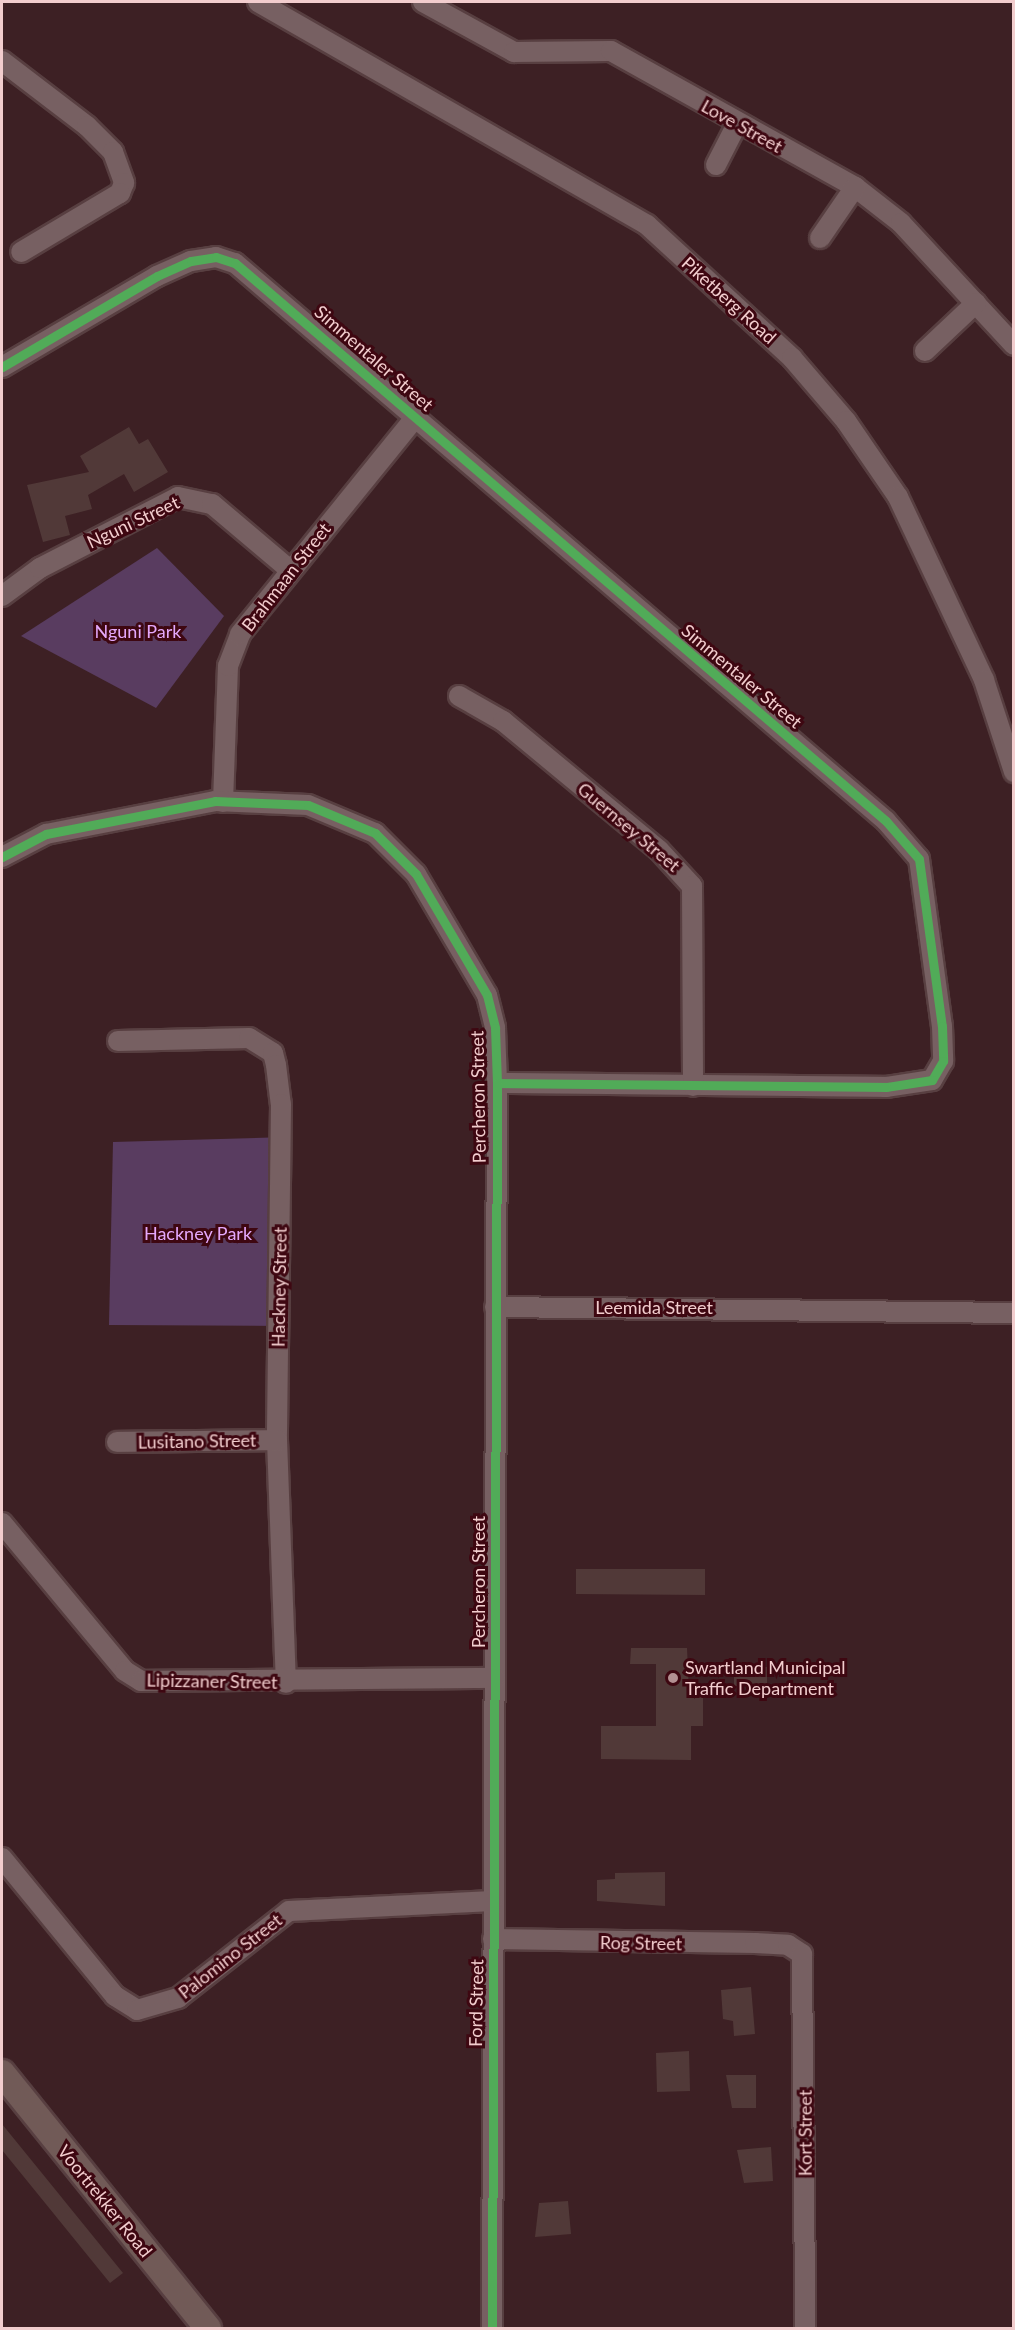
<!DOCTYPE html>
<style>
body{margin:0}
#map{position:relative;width:1015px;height:2330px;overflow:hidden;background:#3d2024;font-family:Lato,sans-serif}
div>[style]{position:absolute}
.green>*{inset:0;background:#593c60}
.building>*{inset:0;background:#513938}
.roads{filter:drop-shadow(2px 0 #583f41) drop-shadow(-2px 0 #583f41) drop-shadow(0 2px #583f41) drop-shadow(0 -2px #583f41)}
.minor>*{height:20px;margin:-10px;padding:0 10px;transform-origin:10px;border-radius:10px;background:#776062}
.major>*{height:26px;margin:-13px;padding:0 13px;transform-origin:13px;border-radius:13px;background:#715a57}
.cycleway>*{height:9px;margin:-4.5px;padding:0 4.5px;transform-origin:4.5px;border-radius:4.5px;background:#51ab58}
.dots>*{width:16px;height:16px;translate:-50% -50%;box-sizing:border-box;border:3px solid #3e0711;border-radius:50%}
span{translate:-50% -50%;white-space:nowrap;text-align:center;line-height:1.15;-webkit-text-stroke:6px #3e0711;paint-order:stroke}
.street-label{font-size:18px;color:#f2cdce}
.park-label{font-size:18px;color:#e4a8fb}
.poi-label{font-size:18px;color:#f2cdce}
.left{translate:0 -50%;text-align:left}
.frame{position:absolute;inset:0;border:3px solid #f2cdce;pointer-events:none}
</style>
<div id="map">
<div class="green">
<i style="clip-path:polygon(157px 548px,224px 616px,156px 708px,21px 636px)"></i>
<i style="clip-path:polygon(287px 1137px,283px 1326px,109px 1325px,113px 1142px)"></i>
</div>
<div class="building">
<i style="clip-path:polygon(129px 427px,139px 444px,148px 439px,168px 472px,134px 492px,124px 474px,88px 495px,92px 509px,65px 516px,70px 535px,43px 542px,27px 485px,89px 472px,80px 456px)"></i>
<i style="clip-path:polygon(576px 1569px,705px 1569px,705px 1595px,576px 1594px)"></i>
<i style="clip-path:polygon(631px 1648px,687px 1648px,689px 1692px,703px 1692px,703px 1726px,691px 1726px,691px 1760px,601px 1759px,601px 1726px,656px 1726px,656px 1664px,630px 1664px)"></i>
<i style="clip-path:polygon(734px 1667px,767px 1667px,767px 1686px,734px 1686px)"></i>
<i style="clip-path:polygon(665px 1872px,665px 1906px,597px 1901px,597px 1880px,615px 1879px,615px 1873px)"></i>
<i style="clip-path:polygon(751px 1987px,755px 2034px,734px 2036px,733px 2021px,723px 2019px,721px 1990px)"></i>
<i style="clip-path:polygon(689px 2051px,690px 2091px,657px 2092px,656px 2053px)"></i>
<i style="clip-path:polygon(726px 2075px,756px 2075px,756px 2108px,732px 2108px)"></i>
<i style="clip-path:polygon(2px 2124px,123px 2273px,110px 2283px,2px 2150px)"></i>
<i style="clip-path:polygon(771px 2147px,773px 2181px,744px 2183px,737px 2150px)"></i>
<i style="clip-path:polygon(568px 2201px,571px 2234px,535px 2237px,539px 2203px)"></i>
</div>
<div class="roads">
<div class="minor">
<i style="left:258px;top:2px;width:448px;rotate:29.8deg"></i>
<i style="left:647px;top:225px;width:197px;rotate:42.5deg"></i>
<i style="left:792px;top:358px;width:83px;rotate:49.4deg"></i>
<i style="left:846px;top:421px;width:92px;rotate:55.6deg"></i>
<i style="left:898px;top:497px;width:202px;rotate:64.8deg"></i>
<i style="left:984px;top:680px;width:97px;rotate:71.9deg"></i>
<i style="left:423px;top:2px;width:104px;rotate:28.8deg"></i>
<i style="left:514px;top:52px;width:97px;rotate:-0.6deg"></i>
<i style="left:611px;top:51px;width:279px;rotate:29.1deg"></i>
<i style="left:855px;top:187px;width:58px;rotate:38deg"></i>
<i style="left:901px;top:223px;width:166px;rotate:47.2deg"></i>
<i style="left:2px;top:61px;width:107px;rotate:37.4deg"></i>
<i style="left:87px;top:126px;width:37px;rotate:45deg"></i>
<i style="left:113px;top:152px;width:33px;rotate:70deg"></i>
<i style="left:124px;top:183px;width:11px;rotate:112deg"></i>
<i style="left:120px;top:193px;width:115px;rotate:149.2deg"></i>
<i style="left:716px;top:165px;width:46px;rotate:-62.9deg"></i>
<i style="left:820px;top:238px;width:62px;rotate:-55.5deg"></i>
<i style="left:925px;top:351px;width:70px;rotate:-43.3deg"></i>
<i style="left:2px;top:367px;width:180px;rotate:-30.4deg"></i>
<i style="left:157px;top:276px;width:37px;rotate:-24deg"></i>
<i style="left:191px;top:261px;width:25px;rotate:-9deg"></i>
<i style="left:216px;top:257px;width:20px;rotate:18deg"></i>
<i style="left:235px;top:263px;width:857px;rotate:40.6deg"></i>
<i style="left:886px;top:821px;width:50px;rotate:49deg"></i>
<i style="left:919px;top:859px;width:169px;rotate:82.2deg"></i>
<i style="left:942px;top:1026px;width:35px;rotate:88deg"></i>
<i style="left:943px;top:1061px;width:22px;rotate:120deg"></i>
<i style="left:932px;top:1080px;width:47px;rotate:171.3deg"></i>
<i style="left:886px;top:1087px;width:389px;rotate:-179.4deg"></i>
<i style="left:2px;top:596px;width:47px;rotate:-36.4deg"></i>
<i style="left:40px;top:568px;width:155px;rotate:-27.2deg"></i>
<i style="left:178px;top:497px;width:35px;rotate:12deg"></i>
<i style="left:212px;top:504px;width:102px;rotate:40.2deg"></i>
<i style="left:459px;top:696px;width:51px;rotate:29.6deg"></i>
<i style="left:503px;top:721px;width:202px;rotate:39.6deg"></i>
<i style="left:659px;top:850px;width:49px;rotate:47.5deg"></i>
<i style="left:692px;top:886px;width:200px;rotate:89.7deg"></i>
<i style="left:223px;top:802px;width:136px;rotate:-87.9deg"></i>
<i style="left:228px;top:666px;width:34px;rotate:-69deg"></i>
<i style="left:240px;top:634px;width:279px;rotate:-51deg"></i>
<i style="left:2px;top:857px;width:50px;rotate:-27.6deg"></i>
<i style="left:46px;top:834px;width:172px;rotate:-11deg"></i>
<i style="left:215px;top:801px;width:93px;rotate:2.5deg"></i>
<i style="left:308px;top:805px;width:73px;rotate:22.7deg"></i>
<i style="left:375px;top:833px;width:58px;rotate:45deg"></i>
<i style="left:416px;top:874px;width:140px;rotate:59.6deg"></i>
<i style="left:487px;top:995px;width:34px;rotate:76deg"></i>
<i style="left:495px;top:1028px;width:55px;rotate:87.9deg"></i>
<i style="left:497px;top:1083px;width:1245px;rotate:90.23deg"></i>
<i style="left:118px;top:1041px;width:131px;rotate:-1.3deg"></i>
<i style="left:249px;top:1038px;width:28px;rotate:32deg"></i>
<i style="left:273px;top:1053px;width:12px;rotate:76deg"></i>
<i style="left:276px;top:1065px;width:39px;rotate:83deg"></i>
<i style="left:281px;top:1104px;width:336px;rotate:90.7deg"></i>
<i style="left:277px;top:1440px;width:243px;rotate:87.9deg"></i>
<i style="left:495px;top:1307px;width:519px;rotate:0.66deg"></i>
<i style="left:117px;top:1442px;width:160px;rotate:-0.7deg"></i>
<i style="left:2px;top:1523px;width:192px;rotate:50.3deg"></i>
<i style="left:125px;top:1671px;width:19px;rotate:32deg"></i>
<i style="left:141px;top:1681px;width:354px;rotate:-0.5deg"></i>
<i style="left:2px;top:1858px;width:178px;rotate:50.7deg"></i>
<i style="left:115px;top:1996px;width:26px;rotate:32deg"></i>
<i style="left:137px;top:2010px;width:43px;rotate:-16.3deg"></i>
<i style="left:178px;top:1998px;width:141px;rotate:-38.1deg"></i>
<i style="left:289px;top:1911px;width:204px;rotate:-2.8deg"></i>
<i style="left:493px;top:1939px;width:262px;rotate:0.9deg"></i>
<i style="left:755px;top:1943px;width:33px;rotate:3deg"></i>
<i style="left:788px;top:1945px;width:17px;rotate:33deg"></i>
<i style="left:802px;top:1954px;width:374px;rotate:89.5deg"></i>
</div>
<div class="major">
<i style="left:2px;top:2073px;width:328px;rotate:51.1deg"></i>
</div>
</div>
<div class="cycleway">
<i style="left:2px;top:367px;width:180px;rotate:-30.4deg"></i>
<i style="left:157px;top:276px;width:37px;rotate:-24deg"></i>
<i style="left:191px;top:261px;width:25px;rotate:-9deg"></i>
<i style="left:216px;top:257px;width:20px;rotate:18deg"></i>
<i style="left:235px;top:263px;width:857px;rotate:40.6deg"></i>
<i style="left:886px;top:821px;width:50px;rotate:49deg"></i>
<i style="left:919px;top:859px;width:169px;rotate:82.2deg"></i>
<i style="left:942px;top:1026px;width:35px;rotate:88deg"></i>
<i style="left:943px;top:1061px;width:22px;rotate:120deg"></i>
<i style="left:932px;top:1080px;width:47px;rotate:171.3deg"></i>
<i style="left:886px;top:1087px;width:389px;rotate:-179.4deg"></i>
<i style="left:2px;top:857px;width:50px;rotate:-27.6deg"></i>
<i style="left:46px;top:834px;width:172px;rotate:-11deg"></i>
<i style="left:215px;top:801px;width:93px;rotate:2.5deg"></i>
<i style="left:308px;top:805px;width:73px;rotate:22.7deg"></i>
<i style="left:375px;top:833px;width:58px;rotate:45deg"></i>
<i style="left:416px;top:874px;width:140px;rotate:59.6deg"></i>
<i style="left:487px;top:995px;width:34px;rotate:76deg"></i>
<i style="left:495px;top:1028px;width:55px;rotate:87.9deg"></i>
<i style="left:497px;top:1083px;width:1245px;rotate:90.23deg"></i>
</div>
<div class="dots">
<i style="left:673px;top:1678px;background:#b39092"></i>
</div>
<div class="street-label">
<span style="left:742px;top:126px;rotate:29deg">Love Street</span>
<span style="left:729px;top:300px;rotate:42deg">Piketberg Road</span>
<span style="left:374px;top:358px;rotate:41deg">Simmentaler Street</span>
<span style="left:133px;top:522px;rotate:-25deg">Nguni Street</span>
<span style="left:286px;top:577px;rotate:-52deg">Brahmaan Street</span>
<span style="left:742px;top:676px;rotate:40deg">Simmentaler Street</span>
<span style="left:629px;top:827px;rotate:40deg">Guernsey Street</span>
<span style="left:478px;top:1097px;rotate:-91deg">Percheron Street</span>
<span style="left:279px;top:1287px;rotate:-89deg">Hackney Street</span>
<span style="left:654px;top:1307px">Leemida Street</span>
<span style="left:197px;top:1441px;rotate:-1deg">Lusitano Street</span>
<span style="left:478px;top:1582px;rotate:-90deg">Percheron Street</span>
<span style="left:212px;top:1681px;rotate:1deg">Lipizzaner Street</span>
<span style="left:641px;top:1943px;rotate:1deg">Rog Street</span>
<span style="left:230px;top:1956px;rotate:-38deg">Palomino Street</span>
<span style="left:476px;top:2003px;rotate:-89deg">Ford Street</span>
<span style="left:805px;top:2133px;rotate:-90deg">Kort Street</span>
<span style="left:105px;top:2201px;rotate:51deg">Voortrekker Road</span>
</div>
<div class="park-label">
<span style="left:138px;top:631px">Nguni Park</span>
<span style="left:198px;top:1233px">Hackney Park</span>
</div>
<div class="poi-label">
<span class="left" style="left:685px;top:1678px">Swartland Municipal<br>Traffic Department</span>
</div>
<div class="frame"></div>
</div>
